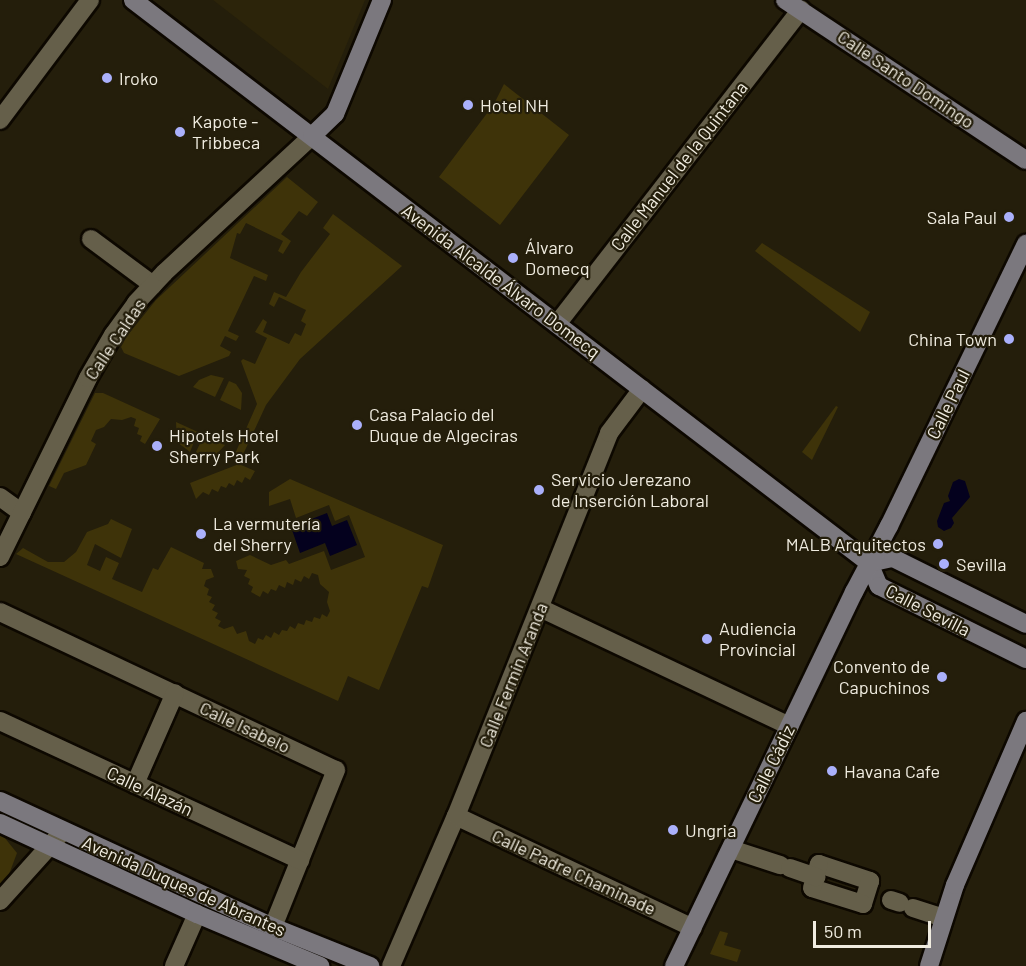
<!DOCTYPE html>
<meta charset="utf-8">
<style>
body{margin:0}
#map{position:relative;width:1026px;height:966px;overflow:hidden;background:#241e0b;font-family:Barlow,sans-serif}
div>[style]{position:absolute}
.built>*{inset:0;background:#2c240a}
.green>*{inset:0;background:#3e3309}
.water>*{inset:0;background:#04011e}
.roads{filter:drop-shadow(2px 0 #0d0800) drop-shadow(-2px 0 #0d0800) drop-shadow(0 2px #0d0800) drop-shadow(0 -2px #0d0800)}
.street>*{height:18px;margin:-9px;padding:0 9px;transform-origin:9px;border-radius:9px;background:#655f4a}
.secondary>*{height:18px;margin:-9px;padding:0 9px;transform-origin:9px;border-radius:9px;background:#7b787e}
.dots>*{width:16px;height:16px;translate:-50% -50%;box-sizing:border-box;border:3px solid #241e0b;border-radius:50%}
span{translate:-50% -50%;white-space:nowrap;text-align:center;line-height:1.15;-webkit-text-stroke:4.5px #241e0b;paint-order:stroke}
.poi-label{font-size:18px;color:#f0ece0}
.left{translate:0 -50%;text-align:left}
.right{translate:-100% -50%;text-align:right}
.street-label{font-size:18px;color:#f0ece0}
.scale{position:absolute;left:813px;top:921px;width:118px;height:27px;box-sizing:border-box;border:3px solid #f0ece0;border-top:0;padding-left:8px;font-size:18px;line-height:21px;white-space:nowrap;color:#f0ece0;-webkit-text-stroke:4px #241e0b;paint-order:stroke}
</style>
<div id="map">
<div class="built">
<i style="clip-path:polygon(213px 0,365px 0,328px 89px)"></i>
</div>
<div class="green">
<i style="clip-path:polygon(504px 84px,569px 135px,500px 225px,439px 177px,494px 104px)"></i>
<i style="clip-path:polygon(287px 177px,318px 202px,307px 216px,299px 211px,281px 234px,291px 241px,283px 254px,278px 251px,283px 241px,246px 223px,240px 234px,237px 233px,230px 258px,268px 275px,266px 281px,254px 276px,228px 331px,239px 336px,236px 341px,225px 336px,220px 346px,231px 352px,229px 356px,179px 376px,124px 353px,121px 347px,127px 336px,156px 300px)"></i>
<i style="clip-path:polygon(333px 214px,402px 266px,300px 359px,266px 405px,241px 459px,234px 456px,257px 404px,241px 361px,243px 359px,255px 364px,267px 338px,255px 332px,263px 319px,267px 322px,263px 332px,289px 344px,295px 333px,301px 336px,306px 324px,301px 321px,306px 310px,279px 297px,274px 307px,269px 304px,274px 292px,286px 297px,301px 272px,330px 234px,323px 228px)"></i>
<i style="clip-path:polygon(762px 243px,870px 312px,860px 332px,755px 251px)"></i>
<i style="clip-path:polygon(211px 375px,224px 378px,215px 397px,193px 387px,199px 380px)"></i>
<i style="clip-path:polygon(229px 381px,236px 384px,242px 393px,241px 410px,220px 400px)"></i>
<i style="clip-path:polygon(95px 393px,103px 393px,160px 419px,145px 444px,140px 441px,142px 436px,137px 434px,139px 428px,134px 426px,136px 419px,131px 417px,122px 420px,111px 419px,104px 427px,96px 430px,91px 441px,96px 444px,86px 465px,64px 473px,56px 489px,49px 486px)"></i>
<i style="clip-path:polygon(836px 406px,838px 407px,812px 460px,802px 452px)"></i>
<i style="clip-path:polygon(176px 422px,198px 432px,190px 452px,177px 442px)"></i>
<i style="clip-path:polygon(204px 435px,225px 445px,215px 456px,203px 457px,195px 454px)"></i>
<i style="clip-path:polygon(239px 464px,255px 471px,250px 480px,245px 477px,242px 483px,237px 480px,234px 486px,229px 483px,226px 488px,221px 486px,218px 492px,212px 489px,209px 495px,203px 492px,196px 499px,190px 483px)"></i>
<i style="clip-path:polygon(290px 479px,443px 545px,428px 588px,422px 586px,379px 690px,348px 676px,338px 701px,16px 554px,23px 548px,48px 562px,64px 562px,76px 552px,87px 532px,108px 524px,111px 519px,132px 529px,121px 558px,95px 544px,87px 565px,100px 571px,106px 557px,119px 563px,112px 579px,142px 592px,153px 568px,158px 570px,171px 547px,204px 563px,202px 569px,211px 569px,214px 577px,206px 580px,204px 586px,209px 589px,207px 595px,212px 597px,209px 602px,215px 605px,212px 610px,218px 613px,215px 618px,221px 621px,218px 626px,224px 629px,233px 626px,237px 634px,246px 631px,249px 641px,255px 644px,258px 638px,263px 640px,266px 635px,271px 638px,274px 632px,279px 635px,282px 630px,287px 631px,290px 626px,295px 629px,298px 623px,304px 625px,306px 620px,312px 622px,314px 617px,320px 619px,322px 614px,327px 617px,330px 611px,327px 602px,329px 592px,320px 584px,318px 575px,312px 573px,309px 579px,304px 576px,301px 582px,295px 579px,293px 585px,287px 582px,285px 588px,279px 585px,276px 591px,271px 589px,268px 594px,263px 591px,260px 597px,251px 592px,253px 587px,248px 584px,250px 579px,244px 576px,247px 570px,238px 569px,236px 561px,250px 555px,271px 565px,286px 560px,289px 564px,324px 551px,331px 570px,365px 557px,349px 515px,335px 521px,329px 505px,296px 518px,290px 499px,269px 506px,269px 492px)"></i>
<i style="clip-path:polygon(0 832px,17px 853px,8px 877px,0 886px)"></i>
<i style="clip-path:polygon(720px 931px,728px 933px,724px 945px,741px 950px,737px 962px,710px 954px)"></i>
</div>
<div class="water">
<i style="clip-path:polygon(959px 479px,965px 481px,970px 497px,952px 518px,954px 523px,951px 528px,944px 531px,938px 527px,937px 521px,944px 503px,950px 501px,948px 496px,953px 482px)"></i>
<i style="clip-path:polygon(327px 513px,332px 526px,347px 520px,357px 545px,330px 556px,325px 543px,300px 553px,291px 527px)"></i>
</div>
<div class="roads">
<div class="street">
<i style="left:0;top:120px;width:150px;rotate:-53.1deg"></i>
<i style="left:91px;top:239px;width:77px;rotate:36.6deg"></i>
<i style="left:557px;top:324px;width:398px;rotate:-52.2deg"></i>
<i style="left:0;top:497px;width:27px;rotate:36deg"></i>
<i style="left:0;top:557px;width:199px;rotate:-63.8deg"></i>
<i style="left:88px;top:378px;width:50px;rotate:-59.8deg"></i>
<i style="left:113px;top:335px;width:39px;rotate:-54deg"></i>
<i style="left:136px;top:303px;width:41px;rotate:-47deg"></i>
<i style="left:164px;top:273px;width:202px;rotate:-42.8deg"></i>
<i style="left:540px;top:608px;width:276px;rotate:25.3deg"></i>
<i style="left:0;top:612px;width:371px;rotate:25.2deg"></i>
<i style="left:336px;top:770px;width:169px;rotate:111.9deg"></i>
<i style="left:0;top:721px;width:331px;rotate:24.9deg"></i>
<i style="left:135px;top:784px;width:99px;rotate:-66.3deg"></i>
<i style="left:456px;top:816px;width:262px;rotate:25.3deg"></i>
<i style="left:731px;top:849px;width:52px;rotate:18.1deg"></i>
<i style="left:819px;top:864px;width:54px;rotate:18.4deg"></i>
<i style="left:870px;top:881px;width:24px;rotate:107deg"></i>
<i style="left:863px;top:904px;width:53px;rotate:-162.6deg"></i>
<i style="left:812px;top:888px;width:25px;rotate:-74deg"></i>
<i style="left:790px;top:868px;width:28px;rotate:19deg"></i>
<i style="left:891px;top:900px;width:9px;rotate:18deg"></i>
<i style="left:0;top:901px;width:94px;rotate:-48deg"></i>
<i style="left:913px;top:908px;width:32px;rotate:18deg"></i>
<i style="left:174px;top:966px;width:57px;rotate:-66.1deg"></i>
<i style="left:391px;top:966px;width:163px;rotate:-66.6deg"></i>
<i style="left:456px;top:816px;width:412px;rotate:-68.2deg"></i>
<i style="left:609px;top:433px;width:55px;rotate:-53.1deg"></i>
</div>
<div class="secondary">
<i style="left:133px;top:0;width:927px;rotate:37.41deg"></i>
<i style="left:869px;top:563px;width:25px;rotate:67deg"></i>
<i style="left:879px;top:586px;width:164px;rotate:26.4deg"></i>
<i style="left:785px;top:0;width:289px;rotate:33.6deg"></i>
<i style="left:312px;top:136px;width:32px;rotate:-44deg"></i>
<i style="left:335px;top:114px;width:123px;rotate:-67.6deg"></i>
<i style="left:869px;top:563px;width:25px;rotate:-12deg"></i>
<i style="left:893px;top:558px;width:148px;rotate:26.4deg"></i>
<i style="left:0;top:801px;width:301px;rotate:24.8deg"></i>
<i style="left:273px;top:927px;width:105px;rotate:21.9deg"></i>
<i style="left:0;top:823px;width:217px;rotate:24.8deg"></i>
<i style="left:197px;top:914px;width:134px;rotate:22.9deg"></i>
<i style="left:674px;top:966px;width:415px;rotate:-64.3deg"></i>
<i style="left:854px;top:592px;width:75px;rotate:-62.1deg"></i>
<i style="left:889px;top:526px;width:314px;rotate:-64.1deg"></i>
<i style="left:929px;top:966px;width:85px;rotate:-72.2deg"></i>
<i style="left:955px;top:885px;width:179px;rotate:-66.6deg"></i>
</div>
</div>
<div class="dots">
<i style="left:107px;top:78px;background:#aab0fb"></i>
<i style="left:468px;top:105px;background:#aab0fb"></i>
<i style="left:180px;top:132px;background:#aab0fb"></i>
<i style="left:1009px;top:217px;background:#aab0fb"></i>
<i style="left:513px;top:258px;background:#aab0fb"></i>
<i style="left:1009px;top:339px;background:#aab0fb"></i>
<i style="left:357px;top:425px;background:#aab0fb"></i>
<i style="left:157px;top:446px;background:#aab0fb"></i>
<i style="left:539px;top:490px;background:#aab0fb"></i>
<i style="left:201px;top:534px;background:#aab0fb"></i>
<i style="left:938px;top:544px;background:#aab0fb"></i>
<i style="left:944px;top:564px;background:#aab0fb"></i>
<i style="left:707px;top:639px;background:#aab0fb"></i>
<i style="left:942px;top:677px;background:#aab0fb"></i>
<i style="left:832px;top:771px;background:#aab0fb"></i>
<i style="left:673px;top:830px;background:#aab0fb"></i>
</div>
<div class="poi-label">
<span class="left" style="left:119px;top:78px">Iroko</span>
<span class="left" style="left:480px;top:105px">Hotel NH</span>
<span class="left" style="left:192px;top:132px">Kapote -<br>Tribbeca</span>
<span class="right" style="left:997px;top:217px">Sala Paul</span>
<span class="left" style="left:525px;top:258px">Álvaro<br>Domecq</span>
<span class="right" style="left:997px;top:339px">China Town</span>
<span class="left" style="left:369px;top:425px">Casa Palacio del<br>Duque de Algeciras</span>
<span class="left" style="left:169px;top:446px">Hipotels Hotel<br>Sherry Park</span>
<span class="left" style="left:551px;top:490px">Servicio Jerezano<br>de Inserción Laboral</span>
<span class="left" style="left:213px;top:534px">La vermutería<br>del Sherry</span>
<span class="right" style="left:926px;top:544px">MALB Arquitectos</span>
<span class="left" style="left:956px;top:564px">Sevilla</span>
<span class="left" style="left:719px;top:639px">Audiencia<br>Provincial</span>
<span class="right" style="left:930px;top:677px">Convento de<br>Capuchinos</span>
<span class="left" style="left:844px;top:771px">Havana Cafe</span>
<span class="left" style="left:685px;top:830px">Ungria</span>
</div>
<div class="street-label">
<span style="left:906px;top:79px;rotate:34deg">Calle Santo Domingo</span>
<span style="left:679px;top:166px;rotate:-52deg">Calle Manuel de la Quintana</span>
<span style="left:501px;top:281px;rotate:37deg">Avenida Alcalde Álvaro Domecq</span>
<span style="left:115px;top:339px;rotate:-56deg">Calle Caldas</span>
<span style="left:948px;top:404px;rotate:-64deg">Calle Paul</span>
<span style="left:928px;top:610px;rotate:27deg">Calle Sevilla</span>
<span style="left:513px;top:675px;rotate:-68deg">Calle Fermín Aranda</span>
<span style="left:245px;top:727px;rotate:25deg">Calle Isabelo</span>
<span style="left:771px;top:764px;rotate:-64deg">Calle Cádiz</span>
<span style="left:150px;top:791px;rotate:25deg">Calle Alazán</span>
<span style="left:574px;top:872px;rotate:25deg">Calle Padre Chaminade</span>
<span style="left:184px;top:886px;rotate:24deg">Avenida Duques de Abrantes</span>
</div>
<div class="scale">50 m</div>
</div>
